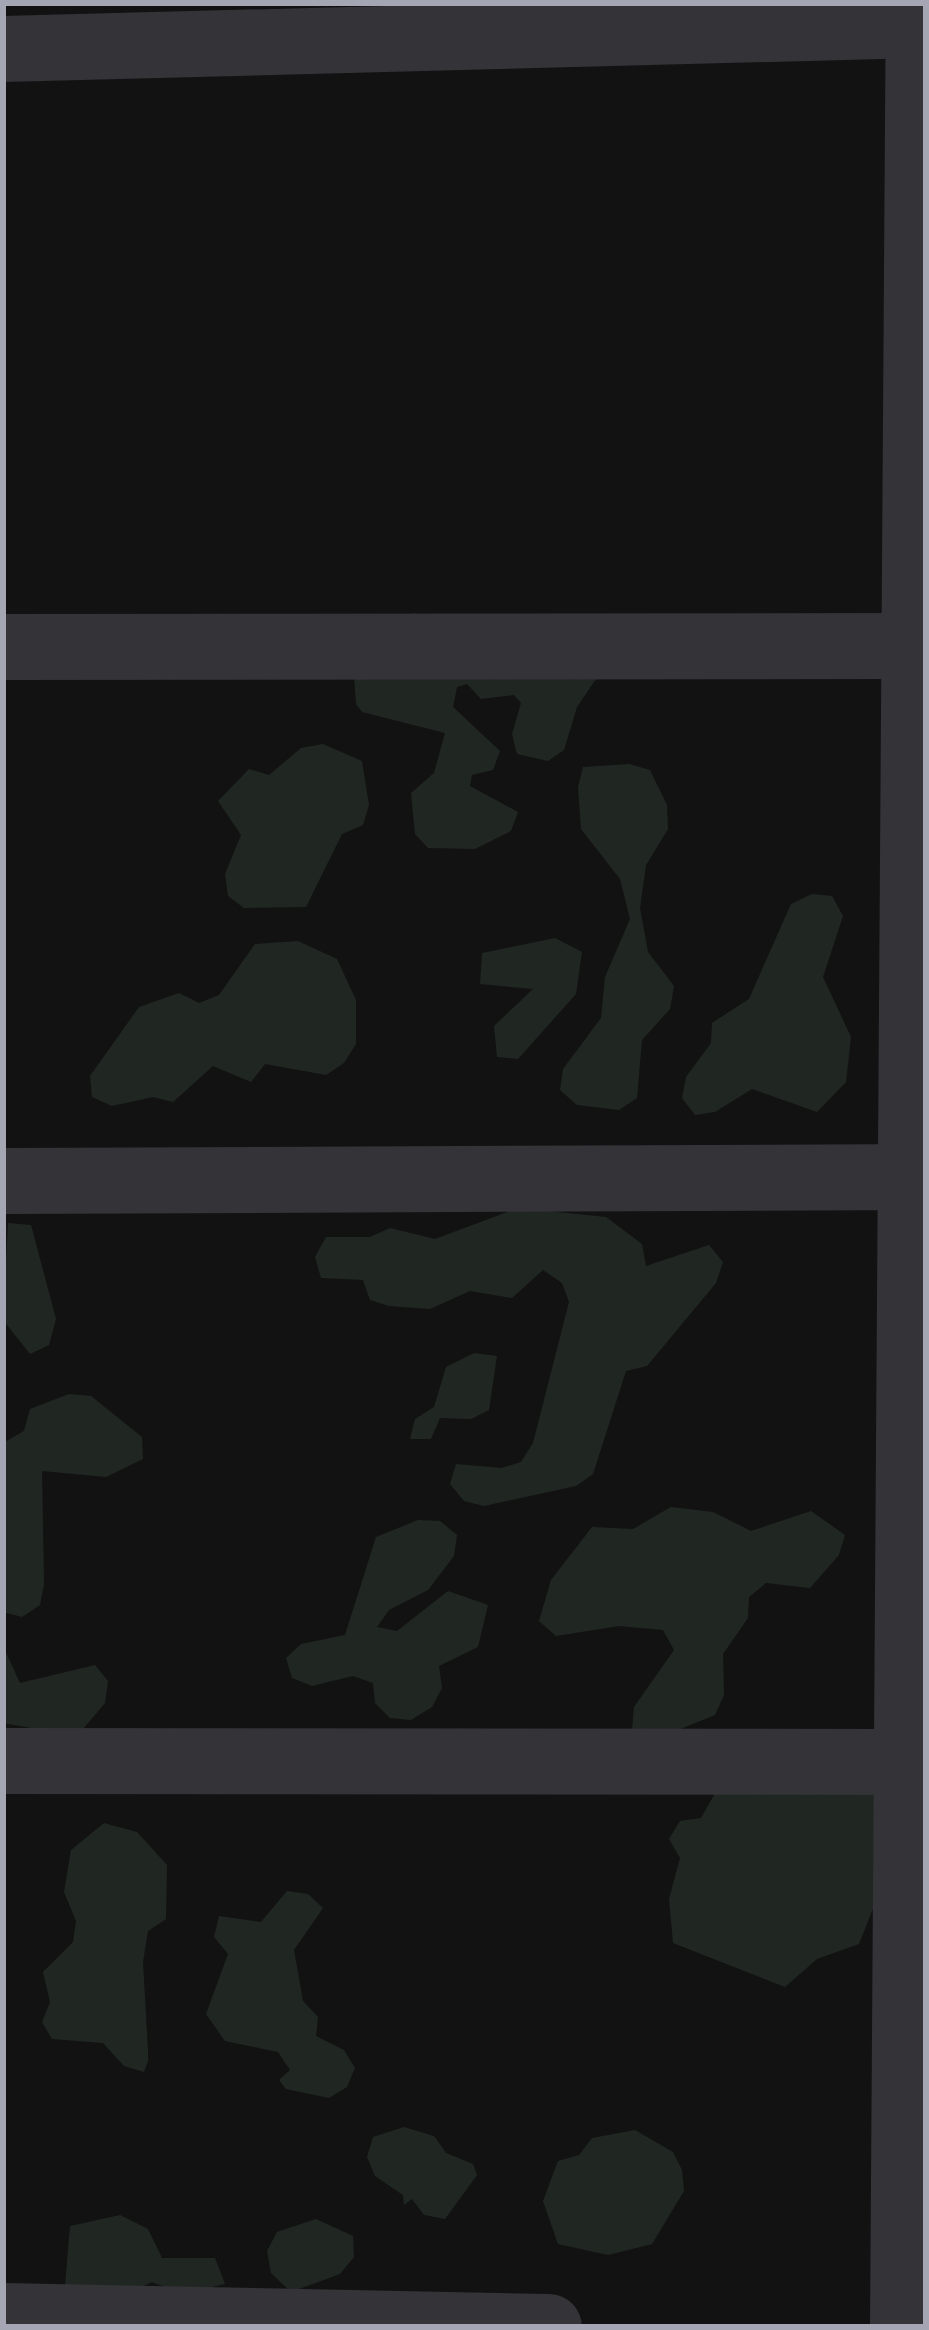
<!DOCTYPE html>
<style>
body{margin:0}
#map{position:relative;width:929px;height:2330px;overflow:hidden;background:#121213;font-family:Montserrat,sans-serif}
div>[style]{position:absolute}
.green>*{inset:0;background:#202722}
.minor>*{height:66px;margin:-33px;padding:0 33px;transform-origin:33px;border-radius:33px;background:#333338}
span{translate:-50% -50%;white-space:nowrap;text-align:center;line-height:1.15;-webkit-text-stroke:9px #0d0d0e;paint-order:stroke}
.frame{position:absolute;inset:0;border:6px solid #a4a6b3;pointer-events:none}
</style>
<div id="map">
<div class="green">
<i style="clip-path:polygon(412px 613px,469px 625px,600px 673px,577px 707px,564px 750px,548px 761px,517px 754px,512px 734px,521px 703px,514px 695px,481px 699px,467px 684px,457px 687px,453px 707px,500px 751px,493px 770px,472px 775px,470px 786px,518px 812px,511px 831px,475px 849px,428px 848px,415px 834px,411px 793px,434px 773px,445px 733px,362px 712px,356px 704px,354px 675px)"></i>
<i style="clip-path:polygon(323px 744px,362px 761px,369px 805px,363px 825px,342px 834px,306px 907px,244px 908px,228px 896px,225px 874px,241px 835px,218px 801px,249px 769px,269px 775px,301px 748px)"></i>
<i style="clip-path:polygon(629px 764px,650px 770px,667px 805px,668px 829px,646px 865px,640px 908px,648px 952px,674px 986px,670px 1009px,642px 1040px,637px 1098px,619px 1110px,577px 1105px,560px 1090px,563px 1069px,601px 1018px,605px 977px,630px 919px,620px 879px,581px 829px,578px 787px,583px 767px)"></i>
<i style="clip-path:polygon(812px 894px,832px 896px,843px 916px,823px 977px,851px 1037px,846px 1082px,817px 1112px,752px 1089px,715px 1112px,695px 1115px,682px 1098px,686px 1077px,711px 1043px,712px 1023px,749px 999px,791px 904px)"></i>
<i style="clip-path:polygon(555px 938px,582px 952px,576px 994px,518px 1059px,497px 1057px,494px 1026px,533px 989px,480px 984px,482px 953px)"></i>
<i style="clip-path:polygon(298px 941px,337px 959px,356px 1000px,356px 1044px,344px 1063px,326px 1075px,265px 1064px,251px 1082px,213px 1066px,173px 1102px,153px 1097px,112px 1106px,92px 1097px,90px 1076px,139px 1007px,179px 993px,199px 1003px,219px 995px,255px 944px)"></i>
<i style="clip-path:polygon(518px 1208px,606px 1217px,642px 1244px,646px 1266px,709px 1245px,723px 1262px,716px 1283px,647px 1366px,626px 1371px,593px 1474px,576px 1486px,484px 1506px,464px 1501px,450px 1484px,456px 1464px,501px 1468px,521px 1462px,533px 1443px,569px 1302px,562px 1283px,543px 1270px,512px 1298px,470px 1291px,430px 1309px,389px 1306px,370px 1300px,363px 1280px,321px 1278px,315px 1257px,326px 1237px,370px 1237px,390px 1228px,435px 1239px)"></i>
<i style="clip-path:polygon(8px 1223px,31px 1225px,56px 1319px,49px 1345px,30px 1354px,3px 1320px)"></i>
<i style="clip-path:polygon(474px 1353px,497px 1356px,489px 1410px,471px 1419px,440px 1418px,431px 1439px,410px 1439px,415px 1419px,434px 1407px,446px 1367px)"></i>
<i style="clip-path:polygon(69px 1394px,91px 1396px,142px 1437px,143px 1459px,106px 1477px,42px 1471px,44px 1584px,40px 1605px,22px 1617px,3px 1612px,3px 1443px,24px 1431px,30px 1409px)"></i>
<i style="clip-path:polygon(671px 1507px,713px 1512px,751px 1531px,811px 1511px,845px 1535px,839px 1555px,810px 1588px,766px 1583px,749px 1597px,748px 1618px,723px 1654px,724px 1695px,715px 1715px,673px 1732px,632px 1730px,634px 1707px,674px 1650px,663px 1630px,619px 1626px,556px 1636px,539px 1621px,551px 1580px,592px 1527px,633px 1529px)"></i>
<i style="clip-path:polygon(418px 1520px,440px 1521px,457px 1535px,454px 1556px,428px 1590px,389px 1610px,377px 1627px,397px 1631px,448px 1591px,488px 1605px,478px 1647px,439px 1666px,442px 1688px,432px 1707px,411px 1720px,390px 1718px,375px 1703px,373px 1683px,353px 1676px,312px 1686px,292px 1678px,286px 1658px,301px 1644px,345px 1635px,376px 1537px)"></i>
<i style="clip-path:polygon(3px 1646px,20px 1683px,95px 1665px,108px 1681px,105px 1703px,77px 1736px,3px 1723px)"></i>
<i style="clip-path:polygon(879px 1772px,874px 1906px,859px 1944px,817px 1959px,785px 1987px,673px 1943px,669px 1899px,680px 1858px,669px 1839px,680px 1821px,701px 1818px,723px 1779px)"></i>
<i style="clip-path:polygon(104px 1823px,137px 1832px,167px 1865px,166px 1919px,148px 1931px,143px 1962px,148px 2051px,148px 2061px,144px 2072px,124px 2066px,103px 2043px,52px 2039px,42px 2022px,50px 2002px,43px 1972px,73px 1942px,76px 1921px,64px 1892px,71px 1850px)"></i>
<i style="clip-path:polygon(287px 1891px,308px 1894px,323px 1908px,294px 1950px,303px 2001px,318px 2017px,316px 2036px,344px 2050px,355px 2068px,347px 2087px,329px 2098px,286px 2089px,279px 2080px,290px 2070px,278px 2052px,225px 2041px,206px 2014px,228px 1954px,214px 1937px,219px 1916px,261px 1922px)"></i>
<i style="clip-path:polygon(404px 2127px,434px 2136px,446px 2153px,473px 2164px,477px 2175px,445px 2219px,424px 2215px,412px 2199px,404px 2205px,403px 2195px,375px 2176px,367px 2157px,373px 2137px)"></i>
<i style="clip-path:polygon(635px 2130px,673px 2152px,682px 2170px,684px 2191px,652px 2244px,608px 2255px,558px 2244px,543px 2201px,558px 2161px,579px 2155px,592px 2138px)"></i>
<i style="clip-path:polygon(120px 2215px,148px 2229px,162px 2258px,215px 2258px,225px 2284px,183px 2294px,152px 2282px,132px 2291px,65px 2286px,70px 2226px)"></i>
<i style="clip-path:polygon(316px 2219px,353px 2236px,354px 2257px,340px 2274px,291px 2292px,271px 2273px,267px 2251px,277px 2232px)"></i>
</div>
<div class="minor">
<i style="left:3px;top:49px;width:916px;rotate:-1.5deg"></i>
<i style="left:3px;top:647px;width:911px;rotate:-0.06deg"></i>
<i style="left:3px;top:1181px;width:923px;rotate:-0.25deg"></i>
<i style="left:3px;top:1761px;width:904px;rotate:0.06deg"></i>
<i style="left:3px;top:2316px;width:546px;rotate:1.15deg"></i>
<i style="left:903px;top:2327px;width:2324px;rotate:-89.61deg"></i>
</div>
<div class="frame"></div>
</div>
